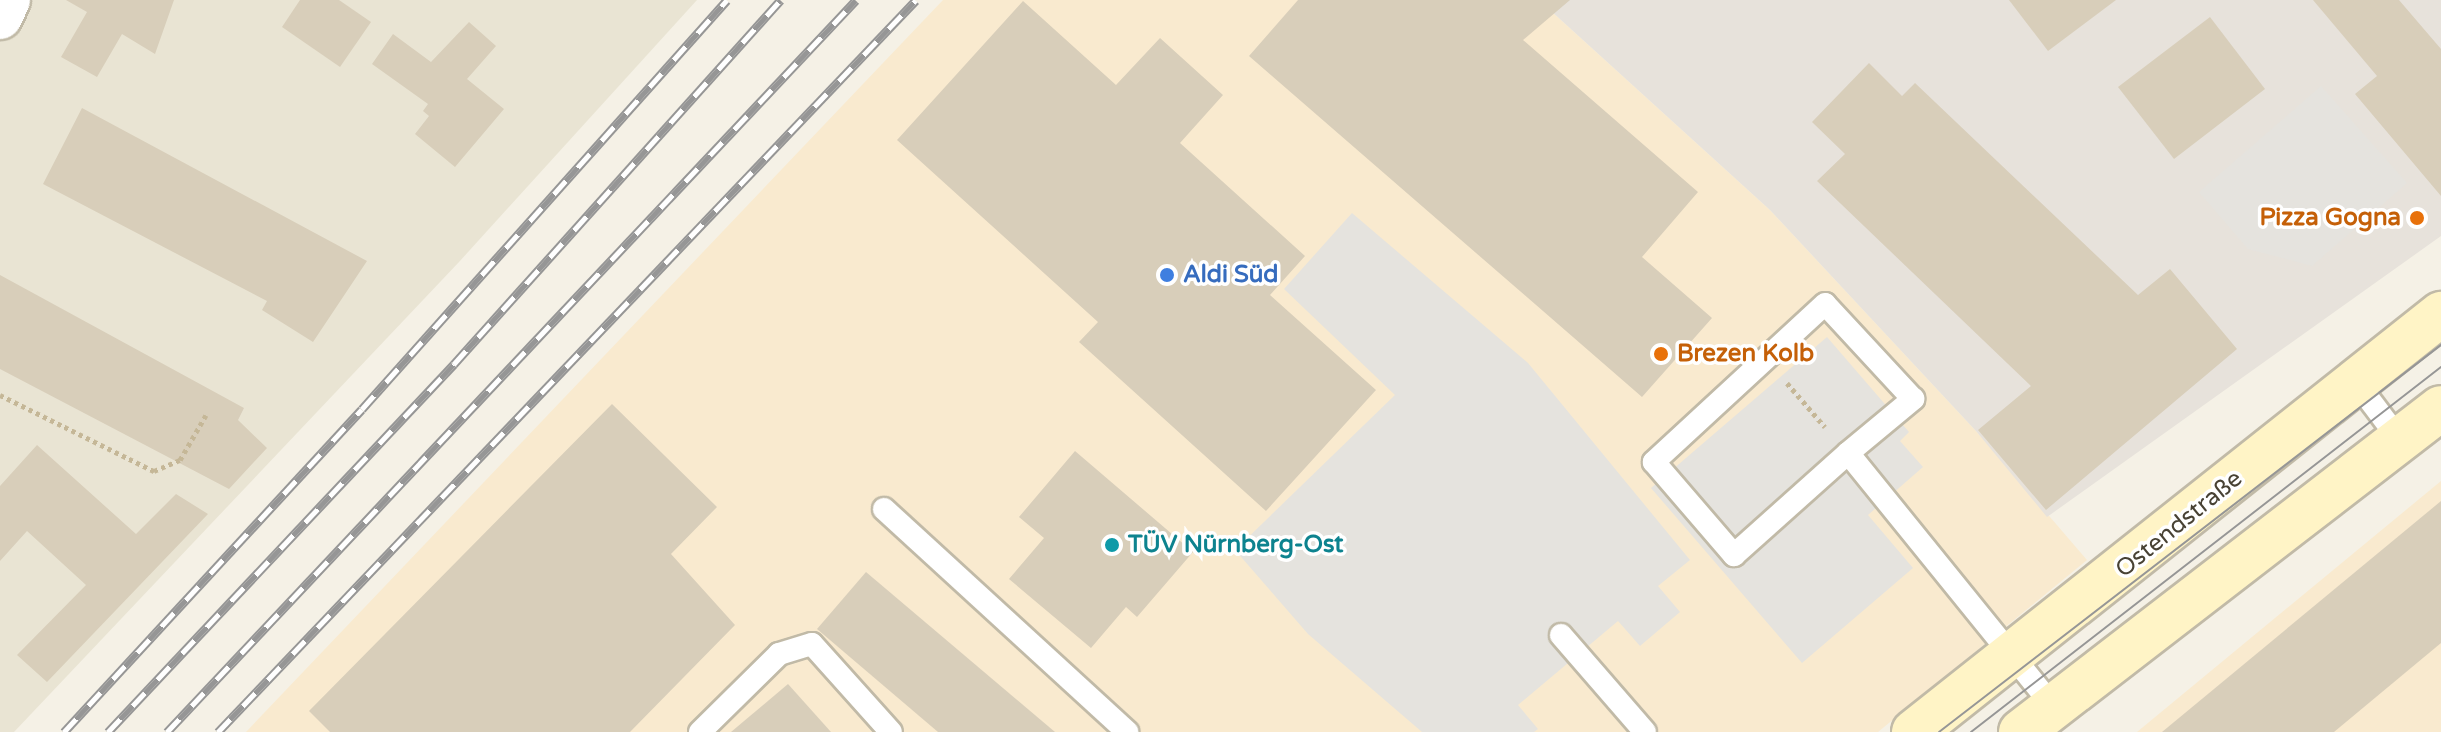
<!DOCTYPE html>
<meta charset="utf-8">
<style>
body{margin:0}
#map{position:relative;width:2441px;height:732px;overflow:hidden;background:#f5f1e6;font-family:"Varela Round",sans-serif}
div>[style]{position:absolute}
.residential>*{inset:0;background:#e9e4d3}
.commercial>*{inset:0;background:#f9eacf}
.industrial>*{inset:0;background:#e7e2db}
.parking>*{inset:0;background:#e5e3de}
.building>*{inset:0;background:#d8ceba}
.path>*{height:5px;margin-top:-2.5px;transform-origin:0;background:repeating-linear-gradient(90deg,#c5b797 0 4px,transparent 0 8px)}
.roads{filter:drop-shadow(2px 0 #c1baa7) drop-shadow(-2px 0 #c1baa7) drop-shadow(0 2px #c1baa7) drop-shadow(0 -2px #c1baa7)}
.service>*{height:22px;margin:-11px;padding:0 11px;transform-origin:11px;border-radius:11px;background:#fff}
.minor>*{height:44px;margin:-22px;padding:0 22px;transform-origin:22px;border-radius:22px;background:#fff}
.secondary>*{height:44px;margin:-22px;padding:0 22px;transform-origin:22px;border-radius:22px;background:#fff4c6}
.tram>*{height:2px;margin:-1px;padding:0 1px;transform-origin:1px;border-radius:1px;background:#969696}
.rail>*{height:9px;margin-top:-4.5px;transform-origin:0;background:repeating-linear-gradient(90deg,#fff 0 18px,#969696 0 36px);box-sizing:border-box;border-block:2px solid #969696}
.dots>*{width:22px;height:22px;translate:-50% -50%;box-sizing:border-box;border:4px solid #fff;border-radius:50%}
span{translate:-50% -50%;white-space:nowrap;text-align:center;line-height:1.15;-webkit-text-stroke:7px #fff;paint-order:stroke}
.food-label{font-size:24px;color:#c56008;font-weight:700}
.right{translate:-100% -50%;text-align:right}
.left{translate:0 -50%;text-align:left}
.shop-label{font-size:24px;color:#366cbe;font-weight:700}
.street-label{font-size:24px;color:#484234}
.culture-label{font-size:24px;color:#0d838f;font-weight:700}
</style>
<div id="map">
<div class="residential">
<i style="clip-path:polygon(0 0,697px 0,459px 262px,14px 732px,0 732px)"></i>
</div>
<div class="commercial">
<i style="clip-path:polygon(943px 0,1539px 0,1770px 210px,1976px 431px,2087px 560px,1878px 732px,246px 732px)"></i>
<i style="clip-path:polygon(2441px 481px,2441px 732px,2137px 732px)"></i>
</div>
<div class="industrial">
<i style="clip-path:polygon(1539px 0,2441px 0,2441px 236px,2047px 517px,1976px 431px,1770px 210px)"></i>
</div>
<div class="parking">
<i style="clip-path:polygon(2321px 86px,2407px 183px,2312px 266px,2248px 249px,2199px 192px)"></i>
<i style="clip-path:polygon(1352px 213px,1528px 363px,1690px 560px,1658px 586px,1680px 612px,1640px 646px,1618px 621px,1518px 705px,1538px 729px,1534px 732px,1422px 732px,1308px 634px,1235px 550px,1395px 395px,1284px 289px)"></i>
<i style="clip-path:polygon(1827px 337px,1909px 432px,1900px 441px,1923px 467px,1868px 515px,1913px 568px,1802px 663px,1651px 488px)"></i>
</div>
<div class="building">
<i style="clip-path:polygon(66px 0,174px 0,155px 54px,122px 34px,97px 77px,61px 57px,87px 12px)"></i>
<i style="clip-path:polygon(300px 0,339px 0,371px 22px,340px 67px,282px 27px)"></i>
<i style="clip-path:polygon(1298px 0,1570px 0,1523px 40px,1698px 192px,1642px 257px,1712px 318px,1642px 397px,1249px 56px)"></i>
<i style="clip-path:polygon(2009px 0,2116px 0,2048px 51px)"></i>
<i style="clip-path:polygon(2313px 0,2399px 0,2441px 49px,2441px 196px,2355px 94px,2377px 76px)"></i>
<i style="clip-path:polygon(1023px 1px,1116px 85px,1160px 38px,1223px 95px,1180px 143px,1305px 256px,1270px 295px,1376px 390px,1266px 511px,1079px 342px,1098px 322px,897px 140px)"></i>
<i style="clip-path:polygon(2210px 17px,2265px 89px,2174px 159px,2118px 87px)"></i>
<i style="clip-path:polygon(469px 22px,496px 46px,467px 79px,504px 109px,455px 167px,415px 134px,429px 116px,423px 111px,428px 104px,372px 64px,393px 34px,431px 62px)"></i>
<i style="clip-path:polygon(1869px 63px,1902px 96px,1915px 83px,2138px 295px,2170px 269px,2237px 349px,2046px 510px,1978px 430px,2031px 386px,1817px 181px,1845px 154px,1812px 122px)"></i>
<i style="clip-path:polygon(82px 108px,367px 261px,313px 342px,262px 310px,267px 301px,43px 184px)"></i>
<i style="clip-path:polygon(0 275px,244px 408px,238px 420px,267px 448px,229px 489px,0 369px)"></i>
<i style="clip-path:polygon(612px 404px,717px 507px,671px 554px,735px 625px,630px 732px,330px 732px,309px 711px)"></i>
<i style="clip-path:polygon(37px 445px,136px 534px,176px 494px,208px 514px,47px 682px,17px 655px,86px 585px,27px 531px,0 561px,0 486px)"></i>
<i style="clip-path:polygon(1075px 451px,1193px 552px,1137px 617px,1126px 607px,1091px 648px,1009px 579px,1044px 538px,1019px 517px)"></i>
<i style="clip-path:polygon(2441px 501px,2441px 643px,2334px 732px,2162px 732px)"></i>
<i style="clip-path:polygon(866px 572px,1055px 732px,938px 732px,817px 629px)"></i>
<i style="clip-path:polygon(788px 684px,831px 732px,731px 732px)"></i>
</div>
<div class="path">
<i style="left:1787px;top:383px;width:58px;rotate:49.2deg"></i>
<i style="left:0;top:395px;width:172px;rotate:26.3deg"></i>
<i style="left:154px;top:471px;width:28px;rotate:-23deg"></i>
<i style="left:180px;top:460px;width:52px;rotate:-60deg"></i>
</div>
<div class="roads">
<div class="service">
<i style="left:2356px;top:382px;width:71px;rotate:53deg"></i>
<i style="left:1848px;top:453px;width:85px;rotate:-39.7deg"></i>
<i style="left:1913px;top:399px;width:129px;rotate:-132.8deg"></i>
<i style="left:1825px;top:304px;width:233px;rotate:137.3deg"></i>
<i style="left:1654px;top:462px;width:123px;rotate:49.3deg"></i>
<i style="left:1734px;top:555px;width:153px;rotate:-41.8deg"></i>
<i style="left:1848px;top:453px;width:326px;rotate:51deg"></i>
<i style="left:884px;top:509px;width:330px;rotate:42.5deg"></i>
<i style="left:1561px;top:635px;width:128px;rotate:49.1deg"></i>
<i style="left:700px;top:732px;width:111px;rotate:-44.6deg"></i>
<i style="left:779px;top:654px;width:34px;rotate:-17deg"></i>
<i style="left:812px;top:644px;width:118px;rotate:48.1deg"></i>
</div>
<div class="minor">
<i style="left:0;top:17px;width:19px;rotate:-65deg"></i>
</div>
<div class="secondary">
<i style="left:1914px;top:732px;width:673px;rotate:-38.42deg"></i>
<i style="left:2021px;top:732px;width:530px;rotate:-37.65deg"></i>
</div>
</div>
<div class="tram">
<i style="left:1939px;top:732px;width:634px;rotate:-37.63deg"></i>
<i style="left:1971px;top:732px;width:595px;rotate:-37.83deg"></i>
</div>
<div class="rail">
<i style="left:64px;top:732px;width:439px;rotate:-47.3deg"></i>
<i style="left:362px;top:409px;width:548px;rotate:-48.25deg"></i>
<i style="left:108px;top:732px;width:505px;rotate:-46.76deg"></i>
<i style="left:454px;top:364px;width:489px;rotate:-48.1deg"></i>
<i style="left:167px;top:732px;width:1005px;rotate:-46.73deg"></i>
<i style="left:218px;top:732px;width:1011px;rotate:-46.36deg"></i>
</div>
<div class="dots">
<i style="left:2417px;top:218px;background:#e8710a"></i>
<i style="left:1167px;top:275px;background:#3f7fe0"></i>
<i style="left:1661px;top:354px;background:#e8710a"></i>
<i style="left:1112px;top:545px;background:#0f9aa8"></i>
</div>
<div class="food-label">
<span class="right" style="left:2401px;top:218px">Pizza Gogna</span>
<span class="left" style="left:1677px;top:354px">Brezen Kolb</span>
</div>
<div class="shop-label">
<span class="left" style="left:1183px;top:275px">Aldi Süd</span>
</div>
<div class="street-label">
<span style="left:2179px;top:524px;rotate:-39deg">Ostendstraße</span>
</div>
<div class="culture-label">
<span class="left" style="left:1128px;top:545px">TÜV Nürnberg-Ost</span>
</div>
</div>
